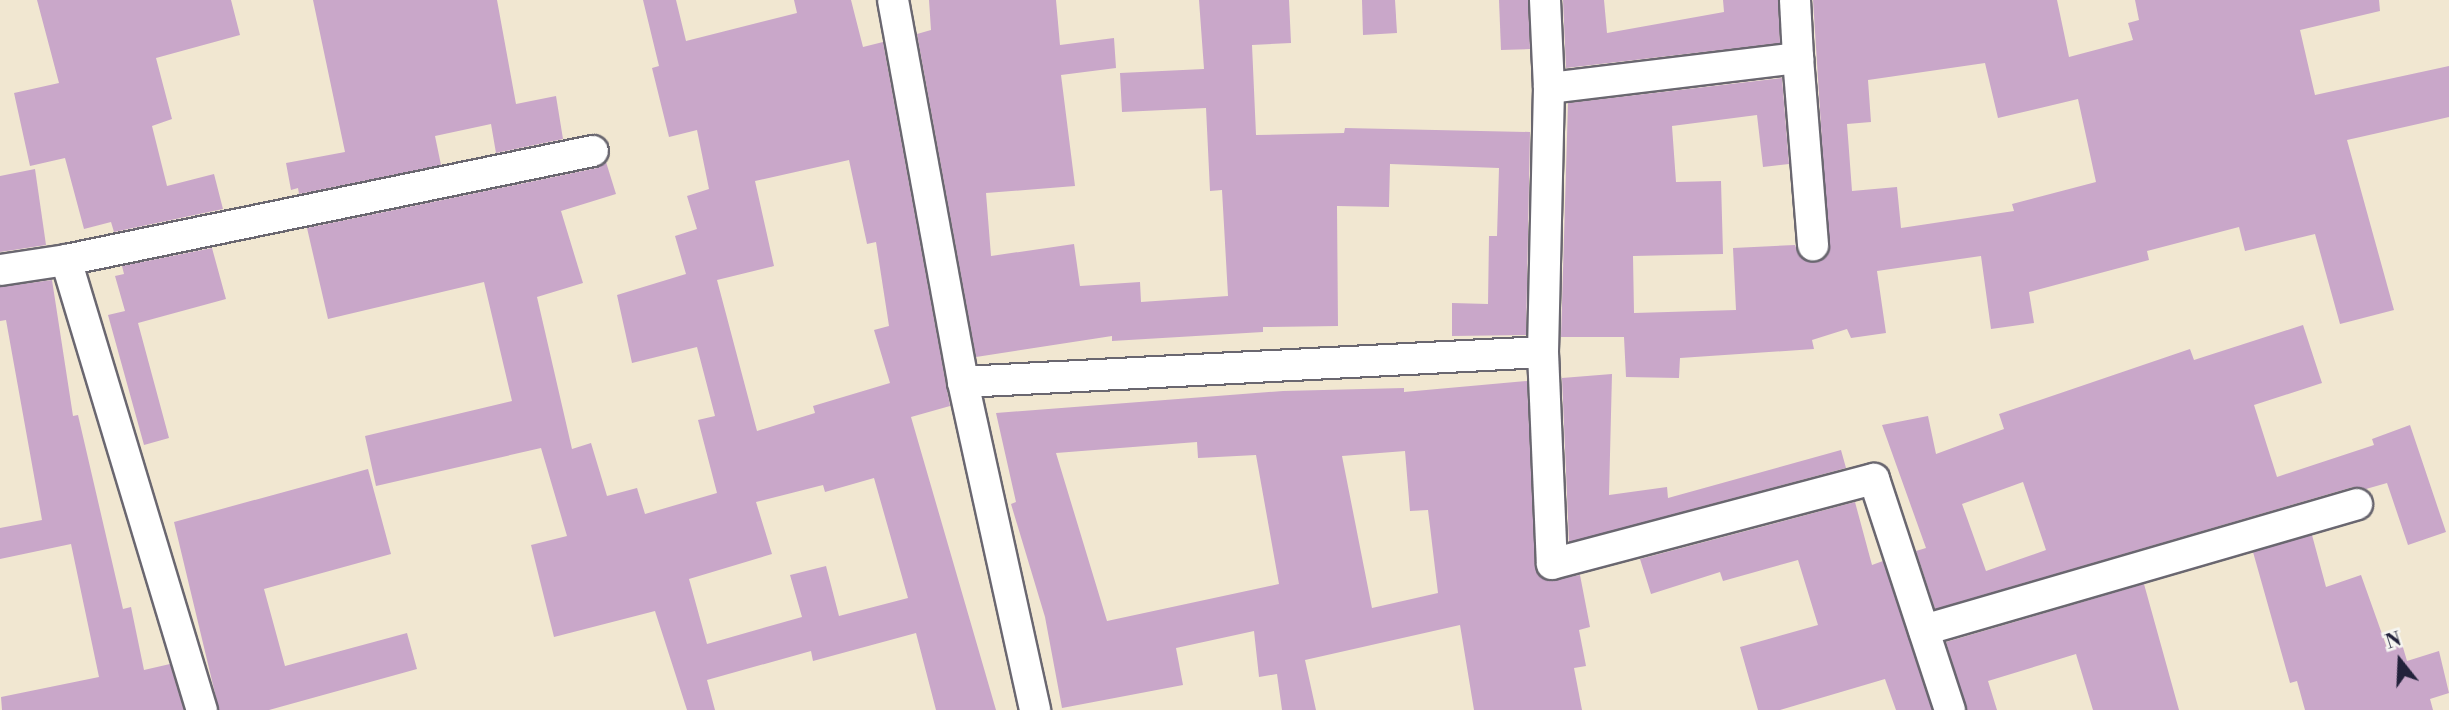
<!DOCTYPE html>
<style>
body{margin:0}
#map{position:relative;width:2449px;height:710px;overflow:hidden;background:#f1e7d1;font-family:"Libre Bodoni",serif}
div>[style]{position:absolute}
.building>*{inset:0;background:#c9a7c9}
.roads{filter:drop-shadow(2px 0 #6a6770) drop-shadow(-2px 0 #6a6770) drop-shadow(0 2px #6a6770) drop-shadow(0 -2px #6a6770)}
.minor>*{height:30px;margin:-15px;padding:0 15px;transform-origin:15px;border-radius:15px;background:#fff}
span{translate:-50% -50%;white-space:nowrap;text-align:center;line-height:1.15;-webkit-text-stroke:6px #f6f6f2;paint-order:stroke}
.north{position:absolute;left:2365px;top:626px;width:70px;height:70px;-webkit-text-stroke:5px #f6f6f2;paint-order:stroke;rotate:342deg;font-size:19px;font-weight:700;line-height:28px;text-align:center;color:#22223b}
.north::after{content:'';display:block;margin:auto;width:24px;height:32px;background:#22223b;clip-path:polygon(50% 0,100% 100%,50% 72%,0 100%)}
</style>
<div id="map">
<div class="building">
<i style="clip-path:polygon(37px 0,231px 0,240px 35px,156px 58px,172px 119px,152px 126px,167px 186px,214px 174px,223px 209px,114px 232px,111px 222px,84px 229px,65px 158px,30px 166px,14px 93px,59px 83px)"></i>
<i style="clip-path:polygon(313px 0,497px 0,516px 104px,556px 96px,563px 139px,496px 153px,491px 124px,435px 136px,441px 165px,299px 194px,298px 188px,291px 190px,286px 163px,345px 152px)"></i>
<i style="clip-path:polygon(evenodd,643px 0,676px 0,686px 41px,797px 13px,794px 0,851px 0,863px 47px,883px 42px,950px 406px,911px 417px,996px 710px,936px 710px,916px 633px,813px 661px,811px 651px,707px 680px,715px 710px,687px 710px,655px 611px,554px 637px,531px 545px,567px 536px,541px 448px,376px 486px,365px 436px,512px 401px,484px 282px,328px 319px,307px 228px,597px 168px,606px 162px,616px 194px,561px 211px,583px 283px,537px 297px,572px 449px,591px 443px,607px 496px,637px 488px,645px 514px,717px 493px,698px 420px,715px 416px,697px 347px,632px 363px,617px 295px,686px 274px,675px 236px,697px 229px,687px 196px,709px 189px,697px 130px,669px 137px,652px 68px,659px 66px,643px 0,849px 160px,867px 244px,876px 242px,889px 326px,874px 330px,890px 383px,813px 406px,815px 413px,757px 431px,717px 280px,774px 266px,755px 181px,849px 160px,643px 0,874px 478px,908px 598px,839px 616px,826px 566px,790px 575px,802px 617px,707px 644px,689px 579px,772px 554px,756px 502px,823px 485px,825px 492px,874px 478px)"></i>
<i style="clip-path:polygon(929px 0,1056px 0,1060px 45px,1114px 38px,1116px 68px,1061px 75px,1075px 186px,986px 193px,991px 256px,1074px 244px,1080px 286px,1140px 282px,1141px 302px,1228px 296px,1222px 190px,1210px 191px,1206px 108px,1122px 112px,1120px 73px,1204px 69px,1199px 0,1289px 0,1291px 43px,1252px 45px,1256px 135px,1344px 133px,1345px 128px,1530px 132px,1526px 335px,1452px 336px,1452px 303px,1488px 304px,1489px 236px,1497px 236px,1499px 168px,1390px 164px,1389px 207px,1337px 206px,1338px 326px,1263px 327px,1263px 332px,1112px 341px,1112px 336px,976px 357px,917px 34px,931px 30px)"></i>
<i style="clip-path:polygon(1362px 0,1395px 0,1397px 33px,1363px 35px)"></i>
<i style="clip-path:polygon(1499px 0,1528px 0,1530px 49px,1501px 50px)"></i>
<i style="clip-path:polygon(1563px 0,1604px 0,1607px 33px,1724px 12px,1723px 0,1778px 0,1780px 43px,1566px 68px)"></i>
<i style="clip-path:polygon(evenodd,1813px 0,2057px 0,2069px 57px,2133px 40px,2128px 23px,2139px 20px,2135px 0,2379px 0,2380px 11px,2300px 30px,2315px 95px,2449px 66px,2449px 117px,2347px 140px,2394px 310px,2340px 324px,2315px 234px,2245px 251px,2239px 227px,2147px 251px,2149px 260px,2029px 292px,2034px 323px,1991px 329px,1981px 256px,1877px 271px,1886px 333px,1851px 338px,1847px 329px,1812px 340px,1814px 349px,1680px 358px,1679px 378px,1626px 377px,1624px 337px,1561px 337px,1568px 103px,1782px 78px,1789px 164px,1763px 167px,1757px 115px,1672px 126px,1676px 182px,1721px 181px,1723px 254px,1633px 256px,1634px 313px,1736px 310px,1733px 248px,1795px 245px,1799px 255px,1814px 262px,1829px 252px,1813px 0,1985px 63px,1998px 118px,2078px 99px,2096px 182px,2012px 204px,2014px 211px,1901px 228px,1897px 187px,1852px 191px,1847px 124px,1871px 122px,1868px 80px,1985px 63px)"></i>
<i style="clip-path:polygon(35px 169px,46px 245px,0 252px,0 176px)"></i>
<i style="clip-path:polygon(212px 248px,226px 299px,138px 323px,169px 438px,144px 445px,108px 315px,125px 311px,115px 276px,124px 274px,122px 266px)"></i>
<i style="clip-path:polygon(52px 280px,73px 416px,78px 415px,123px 609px,131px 607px,144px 670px,170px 664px,184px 710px,2px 710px,1px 697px,99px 677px,71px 544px,0 559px,0 528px,42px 520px,6px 320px,0 321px,0 287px)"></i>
<i style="clip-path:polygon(evenodd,2303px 325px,2322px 383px,2254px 405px,2277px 477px,2374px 445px,2372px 439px,2410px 425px,2446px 532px,2408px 545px,2387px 483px,2366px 489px,2353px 487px,1935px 609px,1916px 551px,1926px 548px,1882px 425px,1928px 416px,1936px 454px,2004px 429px,1999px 414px,2190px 349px,2194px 360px,2303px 325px,2023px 482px,2046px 550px,1986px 571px,1962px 504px,2023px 482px)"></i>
<i style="clip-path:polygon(1612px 374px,1609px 495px,1667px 487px,1668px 498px,1841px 450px,1846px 468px,1569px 542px,1562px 378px)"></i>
<i style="clip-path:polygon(evenodd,1527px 381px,1535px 565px,1547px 581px,1580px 575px,1590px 627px,1579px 630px,1586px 666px,1574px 668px,1582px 710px,1474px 710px,1460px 625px,1305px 660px,1316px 710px,1282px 710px,1277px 674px,1259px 677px,1254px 631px,1176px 648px,1183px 685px,1062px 708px,1045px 617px,1011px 504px,1016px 502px,996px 413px,1283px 391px,1404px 388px,1404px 392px,1527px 381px,1197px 442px,1198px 458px,1256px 455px,1279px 584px,1107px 621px,1056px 453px,1197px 442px,1527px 381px,1405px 451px,1410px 511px,1428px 510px,1438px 593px,1372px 608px,1342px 456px,1405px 451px)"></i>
<i style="clip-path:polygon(368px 469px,391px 554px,264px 589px,285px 666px,407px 633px,417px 669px,269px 710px,219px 710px,174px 522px)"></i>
<i style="clip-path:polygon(1855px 502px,1872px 565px,1883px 561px,1932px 710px,1896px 710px,1885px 679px,1780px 710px,1758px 710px,1740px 647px,1818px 625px,1798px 560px,1723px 581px,1720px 572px,1651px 594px,1640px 559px)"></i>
<i style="clip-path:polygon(2312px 535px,2326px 587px,2361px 575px,2387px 648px,2402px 644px,2407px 661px,2439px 651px,2449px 693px,2430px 699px,2433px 710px,2305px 710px,2297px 681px,2290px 683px,2253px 552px)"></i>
<i style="clip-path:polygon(2144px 584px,2179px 710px,2093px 710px,2076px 654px,1988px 681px,1997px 710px,1967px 710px,1946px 642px)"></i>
</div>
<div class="roads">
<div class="minor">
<i style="left:893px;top:0;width:388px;rotate:79.6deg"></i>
<i style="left:963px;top:382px;width:336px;rotate:77.6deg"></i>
<i style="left:1545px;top:0;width:88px;rotate:87.4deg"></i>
<i style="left:1795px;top:0;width:58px;rotate:87deg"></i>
<i style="left:66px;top:260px;width:470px;rotate:73.2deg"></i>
<i style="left:0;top:270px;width:67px;rotate:-8.6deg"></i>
<i style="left:66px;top:260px;width:538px;rotate:-11.69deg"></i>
<i style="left:1543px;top:352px;width:264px;rotate:-88.7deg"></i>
<i style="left:1549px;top:88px;width:251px;rotate:-6.9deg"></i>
<i style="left:1798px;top:58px;width:188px;rotate:85.4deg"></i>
<i style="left:963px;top:382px;width:581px;rotate:-2.96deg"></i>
<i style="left:1543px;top:352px;width:212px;rotate:87.6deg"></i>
<i style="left:1552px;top:564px;width:333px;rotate:-14.8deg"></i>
<i style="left:1874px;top:479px;width:243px;rotate:71.8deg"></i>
<i style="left:1924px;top:630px;width:451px;rotate:-16.2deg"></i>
</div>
</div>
<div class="north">N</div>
</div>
